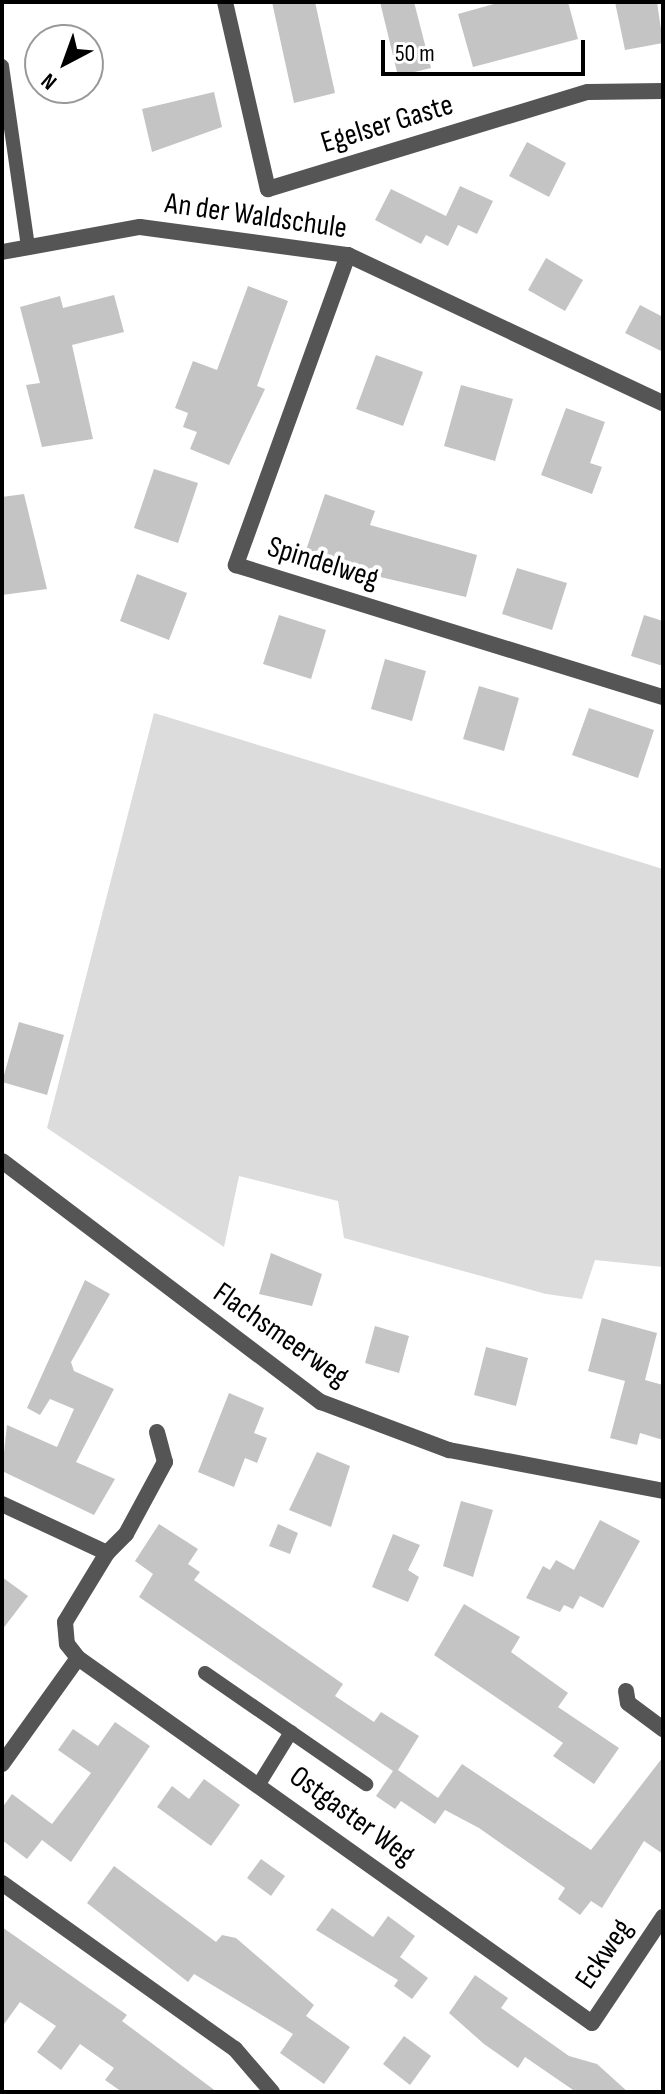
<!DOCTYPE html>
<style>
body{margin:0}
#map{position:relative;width:665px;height:2094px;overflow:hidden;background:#fff;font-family:"Sofia Sans Condensed",sans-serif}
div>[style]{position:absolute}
.green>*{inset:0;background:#dcdcdc}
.building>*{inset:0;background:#c4c4c4}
.lane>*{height:14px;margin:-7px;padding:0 7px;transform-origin:7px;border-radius:7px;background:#555}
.street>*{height:16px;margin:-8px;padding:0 8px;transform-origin:8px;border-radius:8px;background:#555}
span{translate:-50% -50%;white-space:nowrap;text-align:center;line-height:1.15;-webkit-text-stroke:8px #fff;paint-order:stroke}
.street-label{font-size:30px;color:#000}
.frame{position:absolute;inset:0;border:4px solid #000;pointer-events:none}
.north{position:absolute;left:24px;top:24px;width:80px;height:80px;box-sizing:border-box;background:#fff;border:2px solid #999;border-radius:50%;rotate:221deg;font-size:22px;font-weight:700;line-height:32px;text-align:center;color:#000}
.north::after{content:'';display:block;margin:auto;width:28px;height:36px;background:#000;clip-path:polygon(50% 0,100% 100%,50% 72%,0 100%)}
.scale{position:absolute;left:381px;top:40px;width:204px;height:36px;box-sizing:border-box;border:4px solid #000;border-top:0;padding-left:10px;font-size:24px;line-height:28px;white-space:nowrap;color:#000;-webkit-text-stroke:6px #fff;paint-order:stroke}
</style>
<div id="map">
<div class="green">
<i style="clip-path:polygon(154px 713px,663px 869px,663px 1267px,595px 1260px,582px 1299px,546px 1294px,344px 1238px,338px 1201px,239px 1176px,224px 1247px,47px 1128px)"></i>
</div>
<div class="building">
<i style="clip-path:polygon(272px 2px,315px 2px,335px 93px,294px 103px)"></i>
<i style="clip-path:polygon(380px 2px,414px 2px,431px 68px,398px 76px)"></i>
<i style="clip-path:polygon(501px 2px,568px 2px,578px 39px,473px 67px,458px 14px)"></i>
<i style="clip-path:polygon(615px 2px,657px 2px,663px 43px,625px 50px)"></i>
<i style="clip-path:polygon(214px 92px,222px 127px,152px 152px,142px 109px)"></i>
<i style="clip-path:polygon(527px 142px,566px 163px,549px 197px,509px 176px)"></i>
<i style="clip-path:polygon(460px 186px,493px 201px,477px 234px,458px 225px,448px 246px,426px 235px,421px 244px,375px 220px,391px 189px,446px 216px)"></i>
<i style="clip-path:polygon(546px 258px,583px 280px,565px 311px,528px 290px)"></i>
<i style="clip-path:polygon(248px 286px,288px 301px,257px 386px,265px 389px,229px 465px,190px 449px,197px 432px,183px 427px,188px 413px,175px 408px,193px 361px,217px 370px)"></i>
<i style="clip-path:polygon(114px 295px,124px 332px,72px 345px,93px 439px,42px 447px,26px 385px,40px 383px,20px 307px,60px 296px,63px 308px)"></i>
<i style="clip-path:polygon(640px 305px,663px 317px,663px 352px,625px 333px)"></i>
<i style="clip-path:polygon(376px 355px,423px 372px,403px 426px,356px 409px)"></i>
<i style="clip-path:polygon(461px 385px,513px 399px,495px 461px,444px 446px)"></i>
<i style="clip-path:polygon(566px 408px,605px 422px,590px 463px,602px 467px,592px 494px,541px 475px)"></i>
<i style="clip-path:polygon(154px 469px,198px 483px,178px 543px,134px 528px)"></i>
<i style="clip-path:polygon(24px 494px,47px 589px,2px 595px,2px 497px)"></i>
<i style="clip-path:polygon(325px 494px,375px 511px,370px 525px,477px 555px,466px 597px,303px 559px)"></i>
<i style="clip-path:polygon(517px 568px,567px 583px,552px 630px,502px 614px)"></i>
<i style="clip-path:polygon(137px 574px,187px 593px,169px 640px,120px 621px)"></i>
<i style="clip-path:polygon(279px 615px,326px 630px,311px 679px,263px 664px)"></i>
<i style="clip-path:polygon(644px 615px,663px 621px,663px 666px,631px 656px)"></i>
<i style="clip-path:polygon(385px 659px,426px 671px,412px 721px,371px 709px)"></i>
<i style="clip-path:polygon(479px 686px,519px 698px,504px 751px,463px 739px)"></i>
<i style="clip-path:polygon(589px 708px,654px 730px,638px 778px,572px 755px)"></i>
<i style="clip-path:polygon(19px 1022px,64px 1035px,47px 1095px,2px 1082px)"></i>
<i style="clip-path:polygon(271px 1253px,322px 1274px,312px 1306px,259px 1294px)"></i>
<i style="clip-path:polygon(85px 1280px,110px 1294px,71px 1362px,74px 1371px,114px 1389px,76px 1462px,115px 1479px,94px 1515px,2px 1471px,7px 1425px,57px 1447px,74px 1409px,50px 1399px,40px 1415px,27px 1408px)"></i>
<i style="clip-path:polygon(602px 1318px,657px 1333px,645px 1380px,663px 1385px,663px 1440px,640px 1433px,637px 1445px,610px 1438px,625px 1381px,588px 1371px)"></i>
<i style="clip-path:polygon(375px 1326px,409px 1336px,399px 1373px,365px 1363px)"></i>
<i style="clip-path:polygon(486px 1347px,528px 1358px,516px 1406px,474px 1395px)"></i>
<i style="clip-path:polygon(229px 1393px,264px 1408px,254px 1433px,267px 1438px,257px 1463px,245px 1458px,234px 1487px,198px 1472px)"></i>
<i style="clip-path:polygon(317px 1452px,350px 1466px,331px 1527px,289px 1510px)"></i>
<i style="clip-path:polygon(461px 1501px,493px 1510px,473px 1577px,443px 1566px)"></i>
<i style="clip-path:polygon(600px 1520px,640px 1541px,603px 1608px,580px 1596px,573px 1609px,564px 1605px,560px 1612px,526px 1598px,543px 1566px,550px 1570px,556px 1560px,574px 1570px)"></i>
<i style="clip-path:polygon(159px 1524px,198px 1549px,188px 1564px,200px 1572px,194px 1580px,343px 1684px,335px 1696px,374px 1722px,381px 1712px,419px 1736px,398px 1770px,438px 1798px,462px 1764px,591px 1850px,663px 1757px,663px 1854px,644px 1841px,602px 1908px,591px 1901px,580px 1915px,558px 1899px,565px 1888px,479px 1828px,445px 1810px,435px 1824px,401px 1801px,395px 1809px,376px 1796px,393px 1771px,139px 1597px,153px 1574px,135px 1561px)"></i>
<i style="clip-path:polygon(278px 1524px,298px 1533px,290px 1554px,269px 1546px)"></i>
<i style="clip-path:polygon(393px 1534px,420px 1545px,408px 1570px,419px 1577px,408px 1602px,372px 1587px)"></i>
<i style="clip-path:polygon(2px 1577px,28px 1596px,2px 1630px)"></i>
<i style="clip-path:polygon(464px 1604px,520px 1637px,511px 1652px,568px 1693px,558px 1707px,619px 1748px,594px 1784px,553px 1756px,563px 1743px,434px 1655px)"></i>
<i style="clip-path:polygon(115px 1722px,150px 1746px,71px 1862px,42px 1840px,27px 1859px,2px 1840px,2px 1808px,12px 1794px,52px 1824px,91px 1773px,58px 1750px,73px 1729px,98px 1746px)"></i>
<i style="clip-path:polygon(204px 1779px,240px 1805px,211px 1846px,157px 1807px,172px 1786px,189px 1799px)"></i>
<i style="clip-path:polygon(261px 1859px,285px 1876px,271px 1896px,247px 1878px)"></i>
<i style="clip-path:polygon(114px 1866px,216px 1942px,222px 1935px,236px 1938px,314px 2005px,306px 2016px,350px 2047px,324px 2084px,280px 2053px,293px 2034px,194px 1974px,188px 1982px,87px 1903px)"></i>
<i style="clip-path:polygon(332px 1908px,373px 1937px,388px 1916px,415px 1936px,400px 1957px,428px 1978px,412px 1999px,394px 1986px,398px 1980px,316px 1930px)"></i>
<i style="clip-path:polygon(2px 1927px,127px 2015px,122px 2021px,217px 2092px,122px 2092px,105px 2080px,114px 2068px,80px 2044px,61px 2070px,37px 2052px,56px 2026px,20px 2002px,2px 2027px)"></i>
<i style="clip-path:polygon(475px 1975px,508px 1998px,501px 2008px,569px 2056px,597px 2064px,628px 2092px,576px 2092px,525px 2057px,518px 2068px,484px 2044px,449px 2013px)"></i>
<i style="clip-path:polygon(404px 2036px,431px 2056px,410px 2085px,383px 2064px)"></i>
</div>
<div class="lane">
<i style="left:2px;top:66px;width:183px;rotate:81.8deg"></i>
<i style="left:205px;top:1673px;width:196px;rotate:34.6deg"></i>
<i style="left:259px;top:1784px;width:61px;rotate:-58.4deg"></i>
</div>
<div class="street">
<i style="left:225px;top:2px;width:192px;rotate:77.1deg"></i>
<i style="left:268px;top:189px;width:334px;rotate:-16.9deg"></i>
<i style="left:588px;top:92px;width:75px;rotate:-0.8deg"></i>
<i style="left:2px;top:252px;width:140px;rotate:-10.3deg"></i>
<i style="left:140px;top:227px;width:210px;rotate:7.7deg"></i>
<i style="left:348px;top:255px;width:348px;rotate:25.2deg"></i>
<i style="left:348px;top:255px;width:330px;rotate:109.9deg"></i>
<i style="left:236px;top:565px;width:447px;rotate:17.2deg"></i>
<i style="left:2px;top:1161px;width:400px;rotate:37.1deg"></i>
<i style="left:321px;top:1402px;width:137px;rotate:20.6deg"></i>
<i style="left:449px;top:1450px;width:218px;rotate:10.8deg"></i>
<i style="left:2px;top:1504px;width:116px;rotate:25deg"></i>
<i style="left:107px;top:1553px;width:81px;rotate:121.3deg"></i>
<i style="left:65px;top:1622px;width:22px;rotate:85deg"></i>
<i style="left:67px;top:1644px;width:18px;rotate:52deg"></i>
<i style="left:78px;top:1658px;width:630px;rotate:35.38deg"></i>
<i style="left:592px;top:2023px;width:128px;rotate:-56.2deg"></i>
<i style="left:107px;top:1553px;width:27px;rotate:-45deg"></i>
<i style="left:126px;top:1534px;width:82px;rotate:-61.6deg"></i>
<i style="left:165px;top:1462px;width:31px;rotate:-105deg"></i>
<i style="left:626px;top:1691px;width:12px;rotate:81deg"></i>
<i style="left:628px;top:1703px;width:44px;rotate:36.6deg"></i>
<i style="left:2px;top:1764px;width:130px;rotate:-54.4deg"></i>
<i style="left:2px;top:1883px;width:286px;rotate:35.5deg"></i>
<i style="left:235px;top:2049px;width:57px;rotate:49.3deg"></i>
</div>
<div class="street-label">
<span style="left:387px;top:124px;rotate:-17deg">Egelser Gaste</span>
<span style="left:256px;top:216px;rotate:8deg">An der Waldschule</span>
<span style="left:323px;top:563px;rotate:17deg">Spindelweg</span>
<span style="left:281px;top:1335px;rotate:35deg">Flachsmeerweg</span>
<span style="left:352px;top:1816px;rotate:36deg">Ostgaster Weg</span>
<span style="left:604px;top:1954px;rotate:-56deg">Eckweg</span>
</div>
<div class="frame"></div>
<div class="north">N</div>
<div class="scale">50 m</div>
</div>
